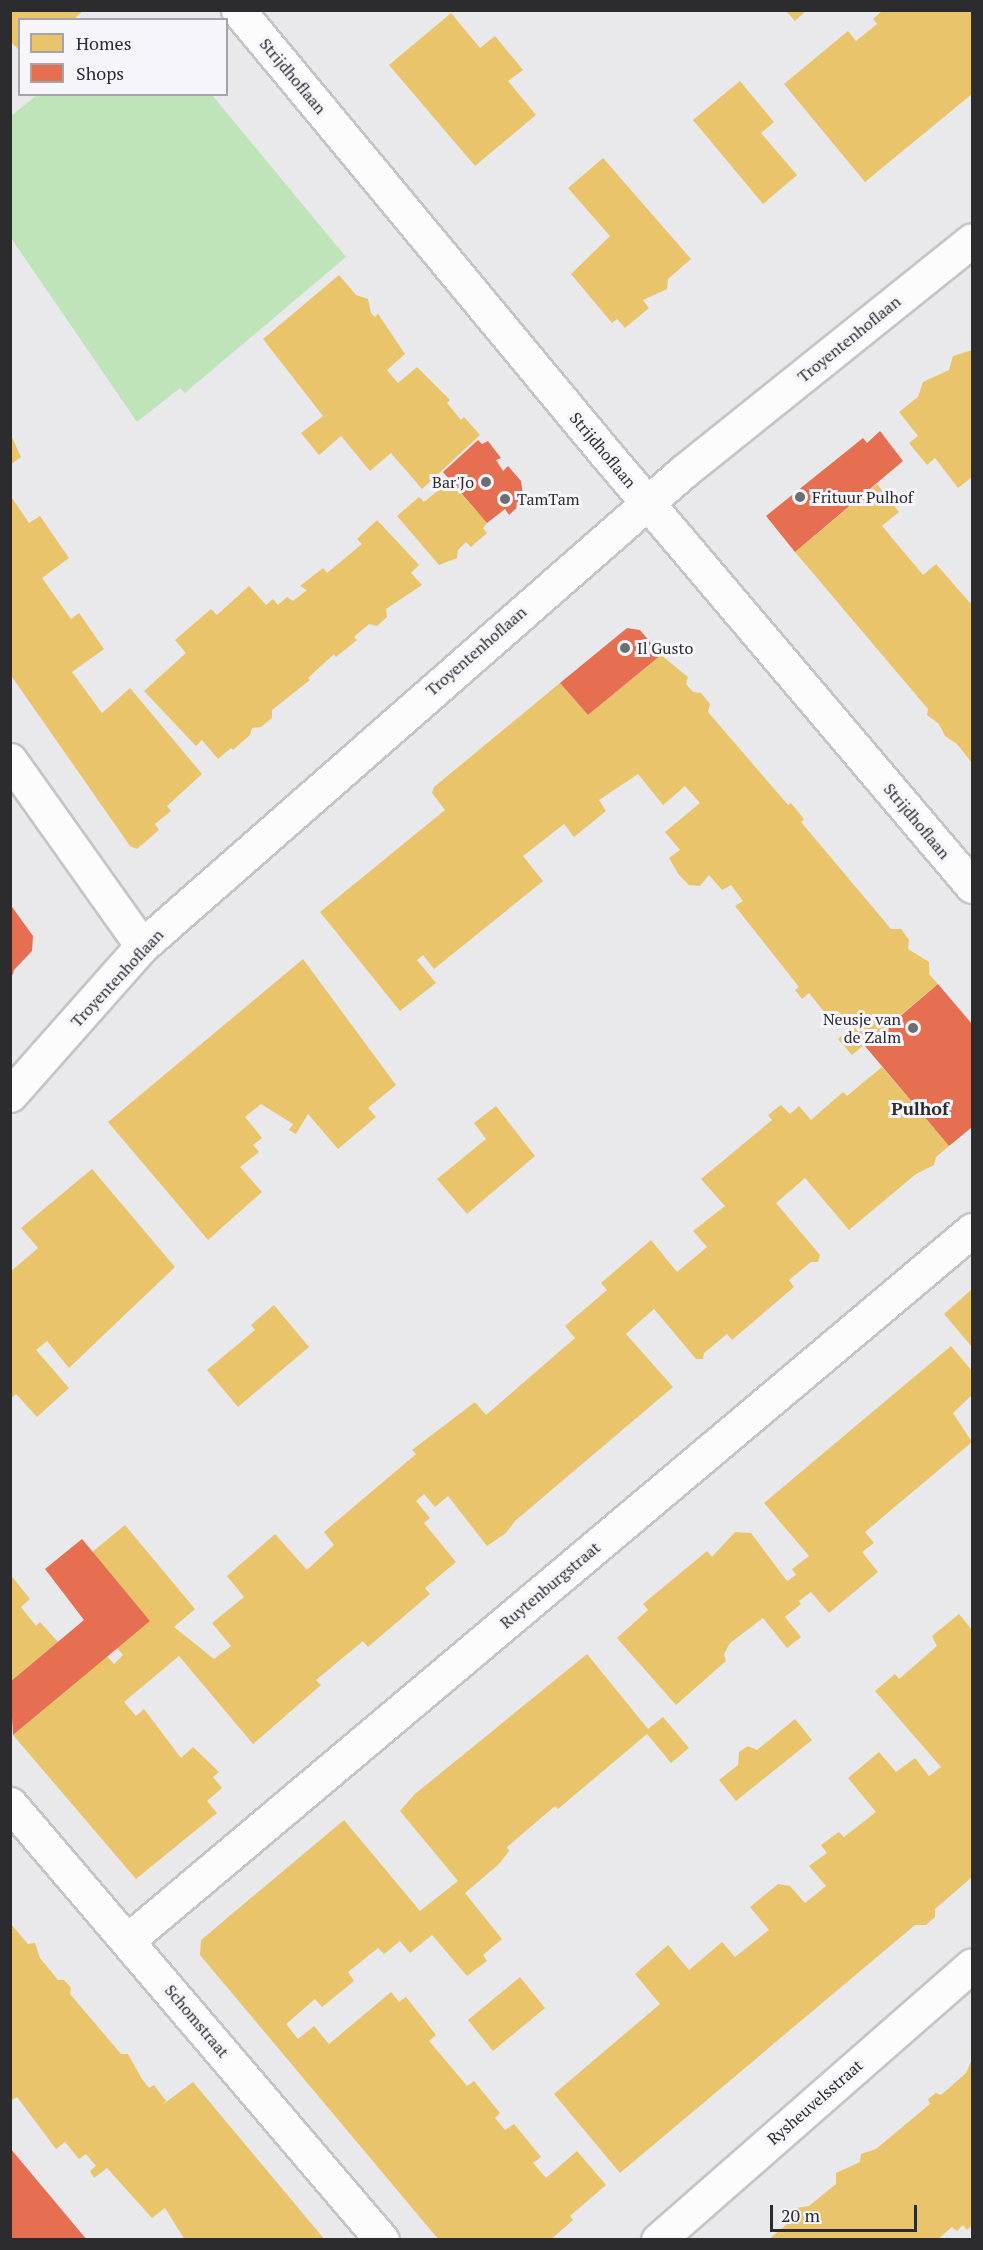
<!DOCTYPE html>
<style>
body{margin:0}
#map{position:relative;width:983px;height:2250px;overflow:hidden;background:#e9e9ec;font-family:"PT Serif",serif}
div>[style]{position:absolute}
.green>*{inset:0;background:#c0e4ba}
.homes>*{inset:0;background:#e9c46a}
.shops>*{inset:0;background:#e76f51}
.roads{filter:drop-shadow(2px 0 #c5c5c7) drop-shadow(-2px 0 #c5c5c7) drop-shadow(0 2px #c5c5c7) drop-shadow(0 -2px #c5c5c7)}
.minor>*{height:33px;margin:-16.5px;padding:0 16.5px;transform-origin:16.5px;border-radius:16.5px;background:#fcfcfc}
.dots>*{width:16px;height:16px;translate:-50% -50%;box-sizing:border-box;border:3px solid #f5f5fb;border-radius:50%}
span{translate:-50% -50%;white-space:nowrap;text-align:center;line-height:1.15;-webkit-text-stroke:6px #f5f5fb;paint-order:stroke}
.street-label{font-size:16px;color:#2c2c2f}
.poi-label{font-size:16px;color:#2c2c2f}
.right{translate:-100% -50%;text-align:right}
.left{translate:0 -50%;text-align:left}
.neighbourhood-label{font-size:18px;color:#2c2c2f;font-weight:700}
.frame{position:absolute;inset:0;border:12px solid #2c2c2f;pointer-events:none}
.legend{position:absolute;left:18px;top:18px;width:210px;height:78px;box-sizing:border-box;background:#f5f5fb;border:2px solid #a5a5a9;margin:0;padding:8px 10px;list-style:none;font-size:18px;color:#2c2c2f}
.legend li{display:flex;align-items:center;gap:12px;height:30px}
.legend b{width:30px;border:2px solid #a5a5a9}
.scale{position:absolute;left:770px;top:2205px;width:147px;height:27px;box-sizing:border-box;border:3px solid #2c2c2f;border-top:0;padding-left:8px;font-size:18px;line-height:21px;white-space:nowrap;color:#2c2c2f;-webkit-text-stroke:4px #f5f5fb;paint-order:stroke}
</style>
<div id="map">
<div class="green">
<i style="clip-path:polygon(37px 95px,212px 95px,346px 257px,185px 393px,180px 388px,137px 422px,11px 238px,11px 116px)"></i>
</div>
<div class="homes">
<i style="clip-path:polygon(10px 10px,84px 10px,73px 20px,20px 20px,20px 51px,10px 41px)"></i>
<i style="clip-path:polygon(785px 10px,807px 10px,795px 21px)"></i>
<i style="clip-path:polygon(883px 10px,972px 10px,972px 94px,865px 182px,784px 84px,848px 31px,856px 41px,877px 24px,873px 19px)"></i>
<i style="clip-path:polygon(451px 13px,480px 48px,495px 36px,523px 70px,508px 81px,536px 115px,475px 166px,389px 65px)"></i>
<i style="clip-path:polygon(740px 81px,774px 122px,761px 133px,797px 175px,763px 204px,693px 120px)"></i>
<i style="clip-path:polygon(603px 158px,691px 259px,668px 279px,667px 289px,643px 300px,649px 308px,625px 328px,617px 319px,612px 323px,571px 274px,610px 236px,568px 188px)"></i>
<i style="clip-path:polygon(339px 275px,356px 295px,368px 299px,371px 313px,375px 317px,378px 314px,405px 354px,387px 370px,392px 376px,398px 383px,417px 367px,450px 400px,447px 403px,461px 420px,464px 417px,480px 435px,422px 489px,391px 453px,370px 471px,341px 436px,319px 455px,301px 433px,323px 416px,263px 339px)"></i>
<i style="clip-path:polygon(972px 350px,972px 477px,958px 488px,935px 458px,927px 465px,909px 443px,918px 436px,899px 412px,918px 397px,923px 382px,949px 370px,953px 356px)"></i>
<i style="clip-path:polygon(10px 433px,21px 457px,10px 465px)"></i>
<i style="clip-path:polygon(450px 481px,487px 523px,483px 528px,487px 533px,471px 547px,466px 542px,458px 550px,457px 558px,439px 565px,397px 516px,419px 497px,424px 502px)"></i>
<i style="clip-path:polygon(877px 484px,899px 512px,882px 526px,923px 575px,936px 564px,970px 603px,972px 602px,972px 763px,957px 744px,945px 736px,939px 724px,927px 715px,928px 709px,795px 552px)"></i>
<i style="clip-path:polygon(10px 495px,29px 523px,40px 516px,69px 558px,42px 578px,71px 619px,79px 613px,104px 649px,72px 672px,102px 713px,130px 688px,202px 774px,167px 806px,171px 811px,155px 824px,159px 830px,137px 849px,130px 846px,10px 674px)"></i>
<i style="clip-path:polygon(377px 520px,419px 565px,411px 573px,422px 585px,386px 609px,387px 617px,377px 626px,369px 624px,354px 637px,357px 640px,336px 657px,334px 654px,308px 678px,310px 680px,272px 710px,272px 718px,261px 727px,252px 728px,250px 735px,233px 750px,231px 748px,218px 759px,202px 740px,196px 746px,144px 691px,186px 653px,175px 640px,211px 609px,217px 615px,249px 586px,266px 605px,273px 599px,278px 605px,287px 597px,293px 601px,307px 590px,300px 586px,323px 568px,327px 573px,362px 544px,357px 539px)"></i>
<i style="clip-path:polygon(661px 655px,688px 677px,686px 684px,693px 692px,701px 693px,710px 704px,708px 712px,788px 805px,791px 803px,804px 819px,801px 822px,891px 929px,901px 929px,909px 940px,908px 949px,929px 962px,929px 974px,938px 984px,852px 1055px,838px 1039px,852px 1027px,838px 1011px,829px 1018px,809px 993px,802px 999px,795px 990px,799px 987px,735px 906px,743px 901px,731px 885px,722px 890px,709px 875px,700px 886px,689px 885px,679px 875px,669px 858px,680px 850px,665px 832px,700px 803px,685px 786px,663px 805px,638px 774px,599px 800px,606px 811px,574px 837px,564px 824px,523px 856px,543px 881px,434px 969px,423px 955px,417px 960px,436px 983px,400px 1011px,320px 912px,445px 810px,432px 793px,434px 787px,560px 683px,588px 715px)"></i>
<i style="clip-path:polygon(303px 959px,396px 1085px,368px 1108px,376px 1117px,338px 1149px,308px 1114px,296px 1134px,289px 1130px,293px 1124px,261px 1104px,245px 1117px,262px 1138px,253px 1145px,259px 1152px,240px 1167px,262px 1192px,208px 1240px,108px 1122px)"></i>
<i style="clip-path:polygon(882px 1067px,949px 1146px,936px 1157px,934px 1165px,916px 1174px,849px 1230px,805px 1178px,776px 1203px,820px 1255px,818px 1262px,811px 1262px,789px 1280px,794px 1287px,732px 1340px,727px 1334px,704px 1353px,703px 1359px,696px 1359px,654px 1309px,637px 1324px,626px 1334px,673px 1387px,515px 1521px,506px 1533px,487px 1546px,448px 1496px,435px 1507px,424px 1494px,416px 1501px,430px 1518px,424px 1523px,456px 1562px,425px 1588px,430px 1594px,368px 1647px,363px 1641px,316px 1680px,321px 1685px,253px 1744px,179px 1656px,124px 1702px,136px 1716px,144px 1709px,181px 1758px,193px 1747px,219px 1772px,213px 1777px,222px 1788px,207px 1801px,217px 1813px,136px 1879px,13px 1735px,107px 1656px,114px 1664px,123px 1655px,117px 1648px,150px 1621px,92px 1552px,125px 1525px,195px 1609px,174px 1627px,214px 1659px,231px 1646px,212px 1623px,244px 1597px,227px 1576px,275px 1534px,307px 1570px,334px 1545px,324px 1532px,416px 1454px,412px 1450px,475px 1402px,486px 1415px,575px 1338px,565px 1326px,607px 1290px,601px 1283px,651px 1240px,677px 1272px,707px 1247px,693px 1231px,725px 1206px,701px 1179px,772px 1120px,768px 1115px,781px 1105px,790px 1114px,799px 1106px,811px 1120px,843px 1092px,847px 1096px)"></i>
<i style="clip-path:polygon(496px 1106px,535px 1156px,467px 1214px,437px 1179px,486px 1139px,474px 1123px)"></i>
<i style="clip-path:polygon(92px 1169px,175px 1267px,69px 1368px,47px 1341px,36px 1350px,69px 1388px,37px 1417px,16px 1394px,10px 1399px,10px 1272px,38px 1248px,21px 1228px)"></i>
<i style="clip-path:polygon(972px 1289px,972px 1347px,944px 1314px)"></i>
<i style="clip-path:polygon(274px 1305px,309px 1347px,238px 1407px,207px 1370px,255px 1330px,251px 1325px)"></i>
<i style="clip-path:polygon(951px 1346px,972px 1371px,972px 1395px,953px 1413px,972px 1442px,865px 1532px,874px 1543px,862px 1552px,878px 1572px,829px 1613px,811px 1592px,799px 1601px,801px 1604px,785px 1617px,801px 1637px,787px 1648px,763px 1618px,730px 1643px,724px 1654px,726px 1661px,676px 1705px,617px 1638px,648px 1610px,643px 1604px,707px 1551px,712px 1557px,735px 1532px,751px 1533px,787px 1581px,796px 1575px,792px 1569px,809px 1556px,764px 1503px)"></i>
<i style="clip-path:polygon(10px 1574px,30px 1599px,21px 1607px,36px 1626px,40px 1622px,58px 1642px,10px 1682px)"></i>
<i style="clip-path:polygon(959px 1614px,972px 1630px,972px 1877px,935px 1909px,935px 1917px,926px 1925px,915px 1925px,620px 2173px,554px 2094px,660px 2004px,635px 1974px,668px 1945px,689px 1970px,722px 1942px,735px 1957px,769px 1930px,750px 1907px,778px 1884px,790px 1886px,805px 1903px,826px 1886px,809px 1866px,827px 1853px,821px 1845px,839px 1832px,844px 1837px,876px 1812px,848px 1778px,879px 1752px,896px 1772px,915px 1758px,929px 1776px,941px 1767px,875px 1691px,895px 1674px,899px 1679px,937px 1646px,932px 1636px)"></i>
<i style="clip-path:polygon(587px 1654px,648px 1729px,663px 1717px,689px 1748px,671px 1763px,647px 1734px,558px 1809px,555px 1806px,507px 1847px,509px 1851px,499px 1864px,465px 1893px,502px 1939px,483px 1955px,487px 1961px,467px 1976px,432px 1935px,410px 1953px,400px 1941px,384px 1954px,378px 1948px,348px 1972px,354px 1981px,322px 2007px,315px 1999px,286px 2024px,298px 2039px,314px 2026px,329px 2044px,391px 1992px,399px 2002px,406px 1997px,436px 2035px,429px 2041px,441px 2055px,467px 2086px,474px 2081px,500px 2113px,495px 2118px,505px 2130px,514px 2124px,541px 2157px,533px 2163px,546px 2178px,577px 2151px,606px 2185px,570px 2216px,573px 2220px,550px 2240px,439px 2240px,200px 1955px,201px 1940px,344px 1820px,420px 1911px,458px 1881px,400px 1811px,415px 1794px)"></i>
<i style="clip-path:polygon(795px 1719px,812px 1740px,736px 1801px,719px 1780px,738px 1765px,739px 1752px,748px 1746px,757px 1750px)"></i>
<i style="clip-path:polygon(10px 1923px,28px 1944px,35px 1943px,40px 1958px,58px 1980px,64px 1980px,71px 1988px,70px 1994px,121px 2054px,128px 2054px,142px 2079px,149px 2088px,154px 2085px,166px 2101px,162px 2105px,193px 2082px,325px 2240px,185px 2240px,165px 2208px,152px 2218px,107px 2168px,94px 2178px,90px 2171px,96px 2166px,86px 2154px,79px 2159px,65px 2142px,56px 2149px,17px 2097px,10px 2101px)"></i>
<i style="clip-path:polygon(520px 1977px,545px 2008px,493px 2051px,468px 2020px)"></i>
<i style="clip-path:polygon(972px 2059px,972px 2225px,967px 2230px,963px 2225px,957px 2231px,952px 2227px,937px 2240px,768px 2240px,792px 2220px,796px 2208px,809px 2206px,836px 2184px,836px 2173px,860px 2162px,861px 2154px,876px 2149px,930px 2104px,928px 2099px,936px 2093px,941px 2095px,966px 2073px)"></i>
</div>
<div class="shops">
<i style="clip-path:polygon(880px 431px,903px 461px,795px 552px,766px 516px,863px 438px,867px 443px)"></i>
<i style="clip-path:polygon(478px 440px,482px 444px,488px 441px,501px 458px,496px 460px,503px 471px,508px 466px,521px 481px,524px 501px,509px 515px,505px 509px,487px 523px,443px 472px)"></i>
<i style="clip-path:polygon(627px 628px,640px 630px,661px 655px,588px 715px,560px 683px)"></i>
<i style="clip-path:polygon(10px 904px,33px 936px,32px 951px,14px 970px,10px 982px)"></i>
<i style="clip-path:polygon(938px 984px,972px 1024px,972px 1130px,971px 1128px,949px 1146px,865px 1046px)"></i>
<i style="clip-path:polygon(82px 1539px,150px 1621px,13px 1735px,10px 1682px,84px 1620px,45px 1569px)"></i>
<i style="clip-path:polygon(10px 2148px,87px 2240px,10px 2240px)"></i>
</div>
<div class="roads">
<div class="minor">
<i style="left:238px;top:10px;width:577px;rotate:50.35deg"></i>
<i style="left:606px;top:454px;width:566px;rotate:49.73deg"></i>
<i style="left:10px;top:760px;width:228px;rotate:54.6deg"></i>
<i style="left:10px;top:1095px;width:199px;rotate:-48.5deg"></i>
<i style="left:142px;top:946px;width:721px;rotate:-41.23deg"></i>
<i style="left:684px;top:471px;width:369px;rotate:-38.7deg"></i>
<i style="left:10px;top:1804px;width:573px;rotate:49.53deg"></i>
<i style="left:128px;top:1940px;width:1103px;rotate:-40.07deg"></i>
<i style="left:658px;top:2240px;width:417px;rotate:-41.2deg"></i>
</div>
</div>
<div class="dots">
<i style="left:486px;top:482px;background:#6e6e71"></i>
<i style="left:800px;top:497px;background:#6e6e71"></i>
<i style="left:505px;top:499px;background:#6e6e71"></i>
<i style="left:625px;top:648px;background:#6e6e71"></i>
<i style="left:913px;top:1028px;background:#6e6e71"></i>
</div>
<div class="street-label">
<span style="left:293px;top:76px;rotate:50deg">Strijdhoflaan</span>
<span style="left:849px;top:339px;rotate:-39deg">Troyentenhoflaan</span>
<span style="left:603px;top:450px;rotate:50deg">Strijdhoflaan</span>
<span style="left:476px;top:651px;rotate:-41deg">Troyentenhoflaan</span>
<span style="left:917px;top:821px;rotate:50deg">Strijdhoflaan</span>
<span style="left:117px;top:978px;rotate:-47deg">Troyentenhoflaan</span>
<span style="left:550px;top:1585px;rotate:-40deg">Ruytenburgstraat</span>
<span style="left:197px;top:2021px;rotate:50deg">Schomstraat</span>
<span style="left:815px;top:2102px;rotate:-41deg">Rysheuvelsstraat</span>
</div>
<div class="poi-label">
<span class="right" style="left:474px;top:482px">Bar'Jo</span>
<span class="left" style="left:812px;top:497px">Frituur Pulhof</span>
<span class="left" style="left:517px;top:499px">TamTam</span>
<span class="left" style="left:637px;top:648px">Il Gusto</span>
<span class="right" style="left:901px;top:1028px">Neusje van<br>de Zalm</span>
</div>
<div class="neighbourhood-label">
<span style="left:920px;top:1108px">Pulhof</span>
</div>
<div class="frame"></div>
<ul class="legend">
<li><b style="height:16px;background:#e9c46a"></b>Homes</li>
<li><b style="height:16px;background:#e76f51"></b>Shops</li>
</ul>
<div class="scale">20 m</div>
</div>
